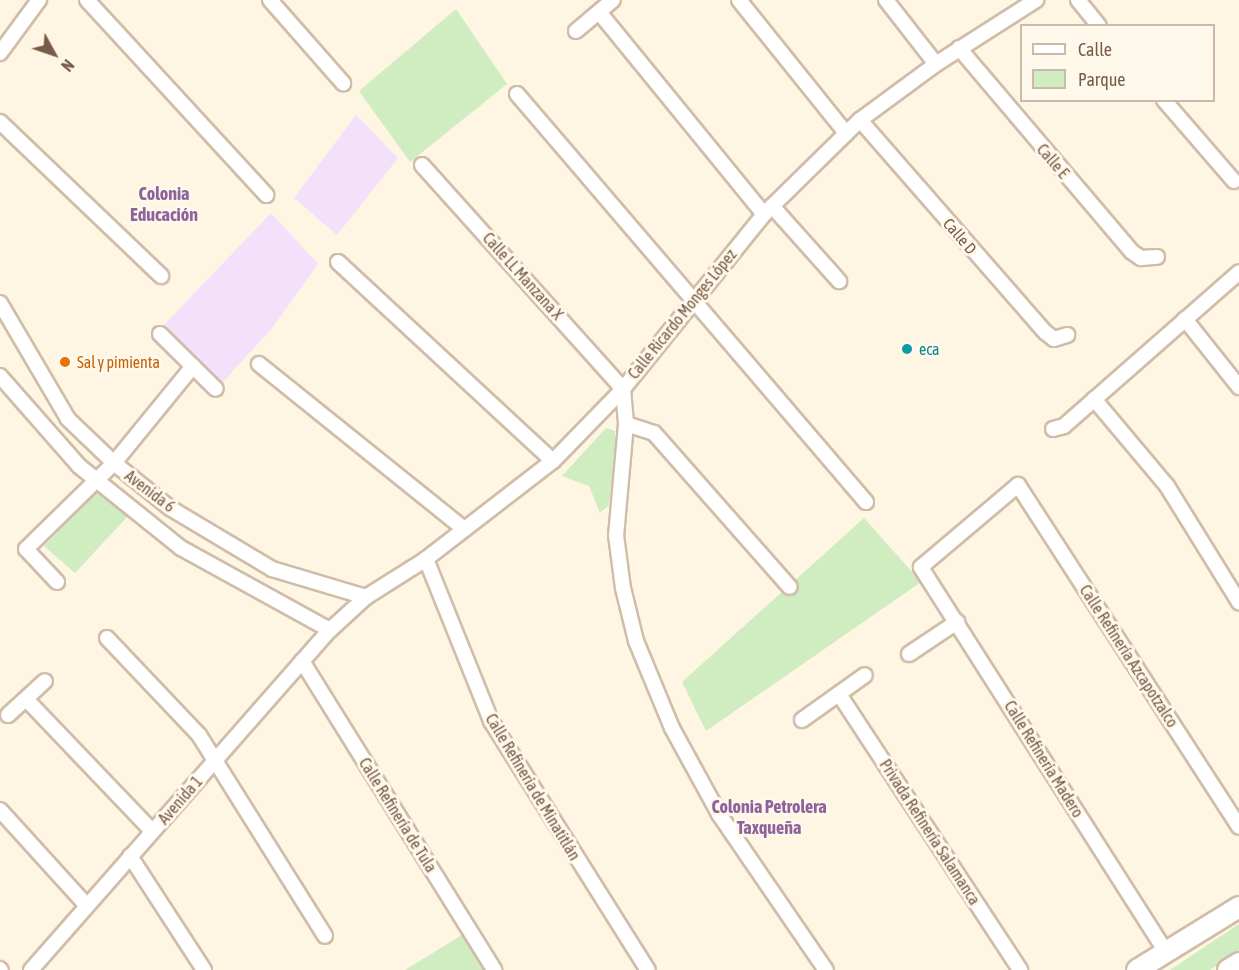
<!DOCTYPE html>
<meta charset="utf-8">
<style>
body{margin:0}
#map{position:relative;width:1239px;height:970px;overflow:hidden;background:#fef5e3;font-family:"Asap Condensed",sans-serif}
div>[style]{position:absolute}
.education>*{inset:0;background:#f3e0fa}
.green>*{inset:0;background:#cfedc0}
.roads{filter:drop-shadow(2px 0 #d0bda9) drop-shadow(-2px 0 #d0bda9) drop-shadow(0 2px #d0bda9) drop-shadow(0 -2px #d0bda9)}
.minor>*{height:14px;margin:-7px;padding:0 7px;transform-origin:7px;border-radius:7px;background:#fff}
.secondary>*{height:20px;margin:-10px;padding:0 10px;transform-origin:10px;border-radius:10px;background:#fff}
.dots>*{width:16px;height:16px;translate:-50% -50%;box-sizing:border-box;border:3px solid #fff9eb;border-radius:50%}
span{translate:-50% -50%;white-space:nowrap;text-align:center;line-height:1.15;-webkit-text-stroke:6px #fff9eb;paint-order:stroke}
.street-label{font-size:16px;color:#795c47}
.culture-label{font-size:16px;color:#0d838f}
.left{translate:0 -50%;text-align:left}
.food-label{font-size:16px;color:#c56008}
.neighbourhood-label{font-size:18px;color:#8d629d;font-weight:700}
.legend{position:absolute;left:1020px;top:24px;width:195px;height:78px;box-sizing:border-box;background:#fff9eb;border:2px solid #c9baa9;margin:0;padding:8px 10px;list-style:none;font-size:18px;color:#795c47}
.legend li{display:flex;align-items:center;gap:12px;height:30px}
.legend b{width:30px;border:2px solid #c9baa9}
.north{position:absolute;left:24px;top:24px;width:60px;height:60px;-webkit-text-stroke:4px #fff9eb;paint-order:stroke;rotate:130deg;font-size:16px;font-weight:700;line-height:24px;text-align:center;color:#795c47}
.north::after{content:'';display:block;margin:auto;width:21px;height:27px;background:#795c47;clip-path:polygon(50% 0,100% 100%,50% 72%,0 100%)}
</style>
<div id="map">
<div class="education">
<i style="clip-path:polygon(356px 115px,398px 158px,337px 235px,294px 198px)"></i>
<i style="clip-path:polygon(271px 213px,318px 264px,273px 327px,222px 383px,164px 325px)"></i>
</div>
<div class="green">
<i style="clip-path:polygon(456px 9px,507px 84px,410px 162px,359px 91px)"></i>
<i style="clip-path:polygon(606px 428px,615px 431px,615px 456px,609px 505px,600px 513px,589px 486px,562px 476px)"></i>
<i style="clip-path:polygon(99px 490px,128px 516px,75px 573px,44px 546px)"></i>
<i style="clip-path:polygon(864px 518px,921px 582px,706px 731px,682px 682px)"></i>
<i style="clip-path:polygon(1239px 924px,1239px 951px,1210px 970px,1170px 970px)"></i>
<i style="clip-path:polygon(467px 932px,489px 970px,405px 970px)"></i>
</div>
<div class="roads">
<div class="minor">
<i style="left:87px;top:0;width:265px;rotate:47.4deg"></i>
<i style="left:270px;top:0;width:111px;rotate:48.7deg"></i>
<i style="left:739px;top:0;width:171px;rotate:51.2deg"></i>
<i style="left:886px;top:0;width:81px;rotate:52deg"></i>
<i style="left:1078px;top:0;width:33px;rotate:51deg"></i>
<i style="left:599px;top:12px;width:261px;rotate:50.8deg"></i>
<i style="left:576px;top:31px;width:48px;rotate:-40deg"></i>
<i style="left:959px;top:48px;width:267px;rotate:49.7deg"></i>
<i style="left:1132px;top:252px;width:11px;rotate:34deg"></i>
<i style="left:1141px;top:258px;width:16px;rotate:-4deg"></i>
<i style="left:0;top:53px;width:66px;rotate:-53.7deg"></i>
<i style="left:517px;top:94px;width:537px;rotate:49.46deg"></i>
<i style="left:1164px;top:100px;width:107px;rotate:49.2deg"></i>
<i style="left:860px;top:120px;width:281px;rotate:48.9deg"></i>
<i style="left:1045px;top:332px;width:11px;rotate:38deg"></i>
<i style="left:1054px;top:339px;width:14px;rotate:-17deg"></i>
<i style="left:0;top:122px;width:223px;rotate:43.7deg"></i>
<i style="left:422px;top:165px;width:301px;rotate:48.1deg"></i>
<i style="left:623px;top:389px;width:35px;rotate:85deg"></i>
<i style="left:626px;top:424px;width:111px;rotate:95.1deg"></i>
<i style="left:616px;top:535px;width:53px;rotate:82.5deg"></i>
<i style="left:623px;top:588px;width:55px;rotate:76.2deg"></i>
<i style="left:636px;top:641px;width:94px;rotate:67.5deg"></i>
<i style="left:672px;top:728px;width:98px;rotate:61.3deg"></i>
<i style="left:719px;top:814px;width:189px;rotate:55.6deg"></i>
<i style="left:772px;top:206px;width:101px;rotate:48.2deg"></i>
<i style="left:338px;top:262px;width:293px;rotate:42.8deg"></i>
<i style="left:0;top:303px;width:134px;rotate:59.6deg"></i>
<i style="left:68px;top:419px;width:64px;rotate:43.7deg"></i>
<i style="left:114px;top:463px;width:72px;rotate:38.8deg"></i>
<i style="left:170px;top:508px;width:119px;rotate:30.9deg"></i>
<i style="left:272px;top:569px;width:98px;rotate:16.6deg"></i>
<i style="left:1185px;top:319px;width:87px;rotate:51.5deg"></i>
<i style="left:160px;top:334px;width:78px;rotate:44.5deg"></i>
<i style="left:259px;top:364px;width:263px;rotate:38.8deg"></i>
<i style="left:0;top:376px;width:120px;rotate:48.7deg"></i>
<i style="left:79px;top:466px;width:131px;rotate:38.8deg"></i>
<i style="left:181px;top:548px;width:170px;rotate:28.8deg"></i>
<i style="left:1094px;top:399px;width:114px;rotate:50deg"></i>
<i style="left:1167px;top:486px;width:137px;rotate:58.2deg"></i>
<i style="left:626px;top:424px;width:29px;rotate:18deg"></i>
<i style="left:654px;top:433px;width:205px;rotate:48.6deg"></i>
<i style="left:1053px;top:429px;width:11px;rotate:-15deg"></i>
<i style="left:1064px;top:426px;width:233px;rotate:-41.3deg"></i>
<i style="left:426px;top:559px;width:175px;rotate:68.1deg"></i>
<i style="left:491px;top:721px;width:294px;rotate:57.8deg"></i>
<i style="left:57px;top:582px;width:45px;rotate:-133.2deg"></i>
<i style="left:26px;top:549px;width:123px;rotate:-44.3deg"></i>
<i style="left:114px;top:463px;width:125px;rotate:-50.8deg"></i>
<i style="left:107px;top:638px;width:134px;rotate:46.5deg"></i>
<i style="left:199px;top:735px;width:237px;rotate:57.9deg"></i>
<i style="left:909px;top:654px;width:58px;rotate:-33.7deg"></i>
<i style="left:302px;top:661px;width:364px;rotate:58.1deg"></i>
<i style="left:839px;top:694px;width:330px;rotate:56.7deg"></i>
<i style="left:26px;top:699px;width:182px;rotate:46.3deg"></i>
<i style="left:8px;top:715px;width:50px;rotate:-42.6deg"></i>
<i style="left:802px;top:720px;width:77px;rotate:-35.5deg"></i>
<i style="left:0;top:810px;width:128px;rotate:47.8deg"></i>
<i style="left:130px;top:856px;width:136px;rotate:57deg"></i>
<i style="left:1166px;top:952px;width:456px;rotate:-122.5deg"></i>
<i style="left:921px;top:567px;width:127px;rotate:-40.2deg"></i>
<i style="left:1018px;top:485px;width:407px;rotate:57.1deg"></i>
<i style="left:0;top:969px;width:1px;rotate:45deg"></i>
<i style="left:31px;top:970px;width:453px;rotate:-48.7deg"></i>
<i style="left:330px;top:630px;width:49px;rotate:-42.5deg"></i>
<i style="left:366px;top:597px;width:71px;rotate:-32.3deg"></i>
<i style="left:426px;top:559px;width:160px;rotate:-37.7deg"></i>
<i style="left:553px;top:461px;width:100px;rotate:-45.8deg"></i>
<i style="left:623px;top:389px;width:225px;rotate:-51.1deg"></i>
<i style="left:764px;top:214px;width:134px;rotate:-44.4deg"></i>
<i style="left:860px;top:120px;width:94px;rotate:-36.4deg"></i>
<i style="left:936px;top:64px;width:119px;rotate:-32.6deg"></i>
</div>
<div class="secondary">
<i style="left:1137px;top:970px;width:120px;rotate:-31.7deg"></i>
<i style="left:1228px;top:970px;width:13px;rotate:-32deg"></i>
</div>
</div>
<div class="dots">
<i style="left:907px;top:349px;background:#0f9aa8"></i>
<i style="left:65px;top:362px;background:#e8710a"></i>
</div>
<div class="street-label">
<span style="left:1053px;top:161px;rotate:49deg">Calle E</span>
<span style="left:960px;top:236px;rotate:49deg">Calle D</span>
<span style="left:523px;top:276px;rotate:48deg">Calle LL Manzana X</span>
<span style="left:682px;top:314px;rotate:-51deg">Calle Ricardo Monges López</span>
<span style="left:150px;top:491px;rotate:37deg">Avenida 6</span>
<span style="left:1129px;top:656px;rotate:57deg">Calle Refinería Azcapotzalco</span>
<span style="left:1044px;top:759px;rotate:58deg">Calle Refinería Madero</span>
<span style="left:533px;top:787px;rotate:59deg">Calle Refinería de Minatitlán</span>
<span style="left:180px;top:800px;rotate:-49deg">Avenida 1</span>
<span style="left:398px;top:815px;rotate:58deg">Calle Refinería de Tula</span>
<span style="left:930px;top:832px;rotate:57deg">Privada Refinería Salamanca</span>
</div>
<div class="culture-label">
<span class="left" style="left:919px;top:349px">eca</span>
</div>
<div class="food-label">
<span class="left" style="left:77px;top:362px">Sal y pimienta</span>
</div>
<div class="neighbourhood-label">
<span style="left:164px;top:205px">Colonia<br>Educación</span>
<span style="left:769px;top:818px">Colonia Petrolera<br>Taxqueña</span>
</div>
<ul class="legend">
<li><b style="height:8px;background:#fff"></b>Calle</li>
<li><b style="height:16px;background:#cfedc0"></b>Parque</li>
</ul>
<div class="north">N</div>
</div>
